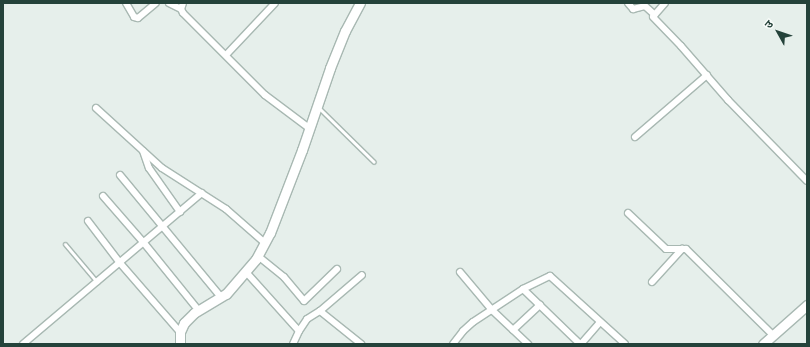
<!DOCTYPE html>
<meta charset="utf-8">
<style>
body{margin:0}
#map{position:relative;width:810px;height:347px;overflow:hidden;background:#e6efeb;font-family:"Noto Sans","Noto Sans Devanagari",sans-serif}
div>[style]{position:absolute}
.roads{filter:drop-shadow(1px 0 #a8b8b2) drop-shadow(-1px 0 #a8b8b2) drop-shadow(0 1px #a8b8b2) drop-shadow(0 -1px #a8b8b2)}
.lane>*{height:3px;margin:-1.5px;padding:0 1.5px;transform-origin:1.5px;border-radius:1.5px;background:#fff}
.street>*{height:6px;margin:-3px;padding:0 3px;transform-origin:3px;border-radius:3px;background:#fff}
.secondary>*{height:9px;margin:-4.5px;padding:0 4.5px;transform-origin:4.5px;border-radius:4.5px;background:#fff}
span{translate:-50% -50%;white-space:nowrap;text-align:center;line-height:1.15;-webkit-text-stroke:3.5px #f7fbf9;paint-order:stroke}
.frame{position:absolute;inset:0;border:4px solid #24423a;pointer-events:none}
.north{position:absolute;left:758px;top:12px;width:40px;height:40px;-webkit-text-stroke:3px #f7fbf9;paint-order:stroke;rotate:310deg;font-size:11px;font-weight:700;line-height:16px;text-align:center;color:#24423a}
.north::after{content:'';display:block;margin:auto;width:14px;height:18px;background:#24423a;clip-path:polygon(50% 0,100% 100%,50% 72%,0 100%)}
</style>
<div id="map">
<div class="roads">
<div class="lane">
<i style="left:318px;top:107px;width:78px;rotate:44.5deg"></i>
<i style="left:65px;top:244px;width:50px;rotate:49.9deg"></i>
</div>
<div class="street">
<i style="left:126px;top:3px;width:16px;rotate:60deg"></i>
<i style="left:134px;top:17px;width:4px;rotate:14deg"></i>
<i style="left:138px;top:18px;width:23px;rotate:-40deg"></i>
<i style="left:169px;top:3px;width:13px;rotate:27deg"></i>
<i style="left:183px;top:3px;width:6px;rotate:108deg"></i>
<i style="left:181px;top:9px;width:4px;rotate:63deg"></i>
<i style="left:183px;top:13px;width:116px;rotate:45deg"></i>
<i style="left:265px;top:95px;width:55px;rotate:36.9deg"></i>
<i style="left:628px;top:3px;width:8px;rotate:50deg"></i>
<i style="left:633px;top:9px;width:12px;rotate:-14deg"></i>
<i style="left:645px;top:6px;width:13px;rotate:42deg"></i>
<i style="left:665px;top:3px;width:18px;rotate:131deg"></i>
<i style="left:653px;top:17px;width:40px;rotate:46deg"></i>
<i style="left:681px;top:46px;width:72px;rotate:49deg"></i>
<i style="left:728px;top:100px;width:113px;rotate:45.7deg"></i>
<i style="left:226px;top:55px;width:71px;rotate:-46.7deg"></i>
<i style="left:96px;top:108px;width:89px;rotate:42.3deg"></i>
<i style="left:162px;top:168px;width:76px;rotate:32.6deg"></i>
<i style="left:226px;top:209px;width:52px;rotate:41.1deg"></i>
<i style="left:635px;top:137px;width:95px;rotate:-40.7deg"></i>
<i style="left:143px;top:151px;width:18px;rotate:71deg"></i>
<i style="left:149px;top:168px;width:54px;rotate:54.8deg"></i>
<i style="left:120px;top:175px;width:158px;rotate:50.4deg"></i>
<i style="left:103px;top:196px;width:62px;rotate:48.9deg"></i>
<i style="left:144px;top:243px;width:87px;rotate:51deg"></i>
<i style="left:628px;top:213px;width:52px;rotate:43.5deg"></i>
<i style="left:666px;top:249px;width:20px"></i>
<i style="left:686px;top:249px;width:122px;rotate:44.7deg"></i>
<i style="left:88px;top:221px;width:53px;rotate:52.7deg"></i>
<i style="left:120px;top:263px;width:91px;rotate:49deg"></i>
<i style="left:258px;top:256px;width:33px;rotate:39deg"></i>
<i style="left:284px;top:277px;width:31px;rotate:50deg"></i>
<i style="left:304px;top:301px;width:46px;rotate:-44.1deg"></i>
<i style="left:246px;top:272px;width:79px;rotate:48.1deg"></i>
<i style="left:460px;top:272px;width:50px;rotate:49.9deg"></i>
<i style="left:492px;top:310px;width:50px;rotate:43.4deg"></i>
<i style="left:652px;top:282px;width:45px;rotate:-47.7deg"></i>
<i style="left:523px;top:289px;width:79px;rotate:44deg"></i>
<i style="left:320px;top:311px;width:53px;rotate:38.8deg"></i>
<i style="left:513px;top:330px;width:37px;rotate:-43deg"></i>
<i style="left:23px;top:344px;width:234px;rotate:-40.2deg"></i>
<i style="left:293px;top:344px;width:14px;rotate:-65deg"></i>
<i style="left:299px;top:331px;width:14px;rotate:-56deg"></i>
<i style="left:307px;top:319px;width:15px;rotate:-32deg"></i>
<i style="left:320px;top:311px;width:55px;rotate:-40.6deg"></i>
<i style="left:453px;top:344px;width:16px;rotate:-52deg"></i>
<i style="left:463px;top:331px;width:13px;rotate:-42deg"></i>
<i style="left:473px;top:322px;width:60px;rotate:-33.4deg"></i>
<i style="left:523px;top:289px;width:30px;rotate:-26deg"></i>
<i style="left:550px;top:276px;width:101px;rotate:42.2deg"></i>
<i style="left:581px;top:344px;width:29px;rotate:-49deg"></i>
</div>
<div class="secondary">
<i style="left:180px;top:344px;width:12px;rotate:-90deg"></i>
<i style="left:180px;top:332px;width:10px;rotate:-66deg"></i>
<i style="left:184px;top:323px;width:14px;rotate:-45deg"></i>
<i style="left:194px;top:313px;width:37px;rotate:-31deg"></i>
<i style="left:226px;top:294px;width:46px;rotate:-49.4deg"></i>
<i style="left:256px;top:259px;width:30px;rotate:-62deg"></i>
<i style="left:270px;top:233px;width:89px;rotate:-68.9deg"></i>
<i style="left:302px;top:150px;width:87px;rotate:-71.1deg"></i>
<i style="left:330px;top:68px;width:40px;rotate:-68deg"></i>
<i style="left:345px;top:31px;width:32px;rotate:-62deg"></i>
<i style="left:763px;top:344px;width:59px;rotate:-41.6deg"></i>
</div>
</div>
<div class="frame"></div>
<div class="north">उ</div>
</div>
